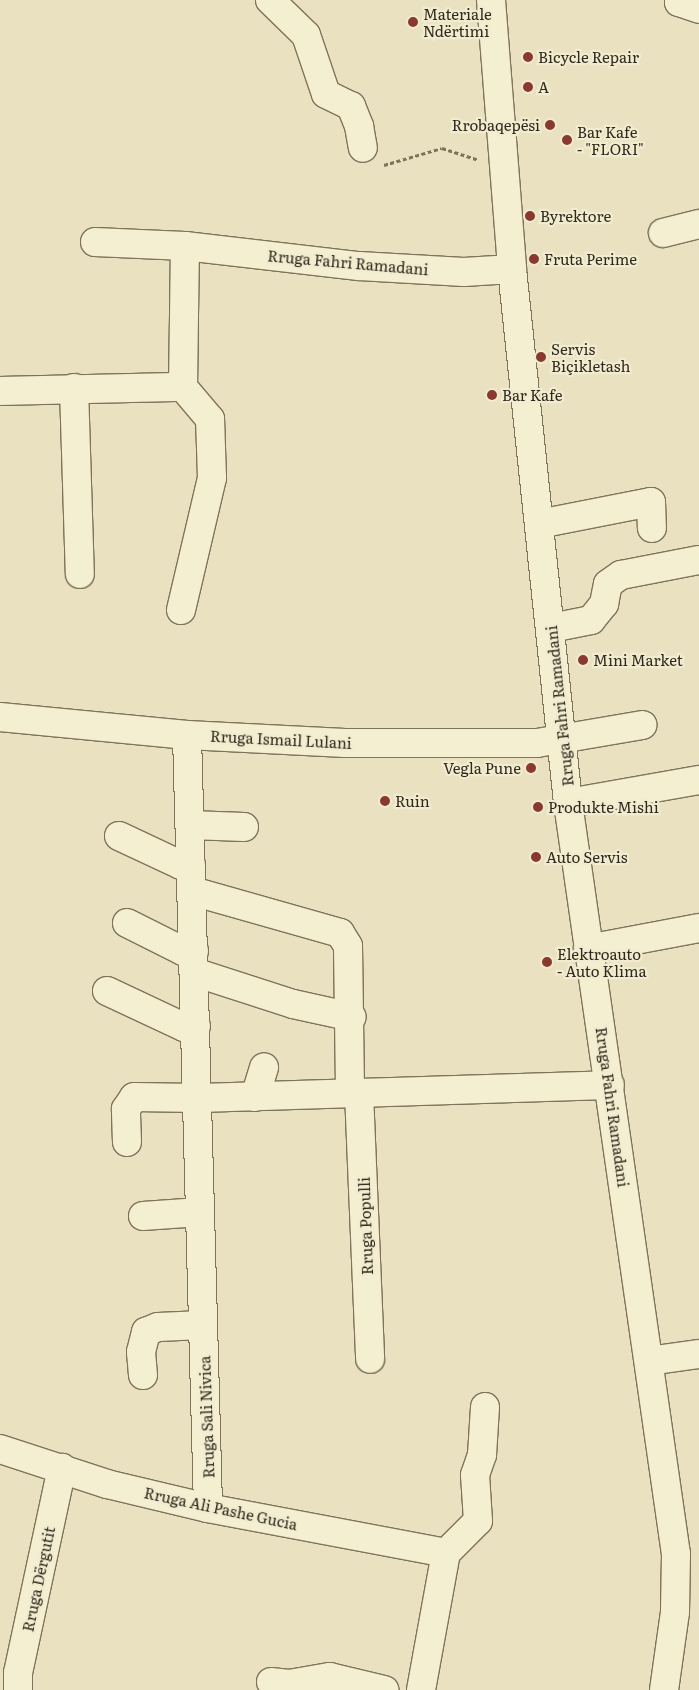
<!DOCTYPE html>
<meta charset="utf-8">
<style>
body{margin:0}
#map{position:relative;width:699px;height:1690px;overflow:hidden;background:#e9e1c0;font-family:Literata,serif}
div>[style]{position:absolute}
.path>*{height:3px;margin-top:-1.5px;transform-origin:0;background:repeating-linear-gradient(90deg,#80735a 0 4px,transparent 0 6.5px)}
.roads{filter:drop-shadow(1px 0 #80735a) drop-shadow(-1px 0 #80735a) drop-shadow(0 1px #80735a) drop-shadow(0 -1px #80735a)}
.minor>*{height:28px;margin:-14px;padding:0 14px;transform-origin:14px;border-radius:14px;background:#f5efd2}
.dots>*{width:14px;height:14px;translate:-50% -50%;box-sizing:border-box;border:2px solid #f1ebcf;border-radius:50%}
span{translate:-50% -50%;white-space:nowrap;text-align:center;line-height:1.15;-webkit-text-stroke:4.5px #f1ebcf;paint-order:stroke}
.poi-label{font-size:15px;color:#31291d}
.left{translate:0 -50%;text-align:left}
.right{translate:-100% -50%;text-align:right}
.street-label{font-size:15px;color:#31291d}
</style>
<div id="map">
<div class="path">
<i style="left:384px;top:165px;width:60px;rotate:-16.3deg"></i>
<i style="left:442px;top:148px;width:38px;rotate:18deg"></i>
</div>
<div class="roads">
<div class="minor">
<i style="left:270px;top:0;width:50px;rotate:44.2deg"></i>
<i style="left:306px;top:35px;width:62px;rotate:71.3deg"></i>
<i style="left:326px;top:94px;width:28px;rotate:26deg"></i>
<i style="left:351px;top:106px;width:22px;rotate:68deg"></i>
<i style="left:359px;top:126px;width:22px;rotate:80deg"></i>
<i style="left:491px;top:0;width:270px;rotate:85.5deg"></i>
<i style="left:512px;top:269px;width:537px;rotate:84.01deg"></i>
<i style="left:568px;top:803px;width:759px;rotate:81.82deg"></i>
<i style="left:676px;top:1554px;width:58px;rotate:91deg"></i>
<i style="left:675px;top:1612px;width:79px;rotate:98deg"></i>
<i style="left:679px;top:0;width:2px;rotate:90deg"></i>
<i style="left:679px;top:2px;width:21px;rotate:19deg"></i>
<i style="left:663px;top:233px;width:37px;rotate:-14deg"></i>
<i style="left:95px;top:242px;width:90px;rotate:2.5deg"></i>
<i style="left:185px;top:246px;width:175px;rotate:6.6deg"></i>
<i style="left:359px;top:266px;width:105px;rotate:3.3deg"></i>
<i style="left:464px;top:272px;width:48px;rotate:-3.6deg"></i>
<i style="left:74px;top:388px;width:186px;rotate:88.2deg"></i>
<i style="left:0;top:391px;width:183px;rotate:-1.3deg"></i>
<i style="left:183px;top:387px;width:141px;rotate:-89.2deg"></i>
<i style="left:539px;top:524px;width:114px;rotate:-11.1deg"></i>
<i style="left:651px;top:502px;width:26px;rotate:88deg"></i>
<i style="left:181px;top:610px;width:136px;rotate:-76.8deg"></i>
<i style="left:212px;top:478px;width:59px;rotate:-91.9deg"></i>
<i style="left:210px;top:419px;width:42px;rotate:-130.2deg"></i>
<i style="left:551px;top:628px;width:41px;rotate:-11.3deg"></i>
<i style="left:591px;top:620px;width:21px;rotate:-51deg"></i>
<i style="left:604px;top:604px;width:20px;rotate:-79deg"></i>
<i style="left:608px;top:584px;width:16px;rotate:-35deg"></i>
<i style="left:621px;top:575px;width:79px;rotate:-10.9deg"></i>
<i style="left:0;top:717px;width:188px;rotate:5.5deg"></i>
<i style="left:187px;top:735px;width:158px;rotate:2.9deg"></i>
<i style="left:345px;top:743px;width:192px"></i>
<i style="left:537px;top:743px;width:107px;rotate:-9.7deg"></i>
<i style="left:187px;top:735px;width:773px;rotate:88.44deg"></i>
<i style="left:568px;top:803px;width:133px;rotate:-10deg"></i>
<i style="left:190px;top:825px;width:54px;rotate:2.1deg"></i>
<i style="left:119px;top:836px;width:68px;rotate:25.1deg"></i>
<i style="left:181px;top:865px;width:10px"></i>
<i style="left:192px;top:891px;width:154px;rotate:15.8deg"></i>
<i style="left:340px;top:933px;width:15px;rotate:58deg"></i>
<i style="left:348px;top:946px;width:147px;rotate:89.2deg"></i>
<i style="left:127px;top:923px;width:63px;rotate:26.6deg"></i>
<i style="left:183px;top:951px;width:11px"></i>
<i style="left:588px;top:949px;width:113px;rotate:-10.7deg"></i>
<i style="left:194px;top:972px;width:104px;rotate:17.9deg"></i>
<i style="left:293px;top:1004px;width:60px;rotate:12.4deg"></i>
<i style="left:107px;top:991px;width:85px;rotate:25.1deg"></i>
<i style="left:184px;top:1027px;width:12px;rotate:-5deg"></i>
<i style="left:359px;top:1093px;width:266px;rotate:87.6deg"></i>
<i style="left:255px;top:1097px;width:31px;rotate:-73deg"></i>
<i style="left:127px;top:1142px;width:33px;rotate:-92deg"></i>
<i style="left:126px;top:1109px;width:14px;rotate:-56deg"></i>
<i style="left:134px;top:1097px;width:64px;rotate:0.9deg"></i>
<i style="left:198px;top:1098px;width:412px;rotate:-1.8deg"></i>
<i style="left:143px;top:1216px;width:57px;rotate:-4deg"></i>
<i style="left:649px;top:1361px;width:50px;rotate:-8deg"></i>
<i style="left:143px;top:1375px;width:23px;rotate:-95deg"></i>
<i style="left:141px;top:1352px;width:21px;rotate:-76deg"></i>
<i style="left:146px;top:1332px;width:13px;rotate:-23deg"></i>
<i style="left:158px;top:1327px;width:45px;rotate:-2.5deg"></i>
<i style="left:0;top:1449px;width:113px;rotate:18.1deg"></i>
<i style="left:107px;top:1484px;width:104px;rotate:13.4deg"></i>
<i style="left:208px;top:1508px;width:242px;rotate:10.7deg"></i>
<i style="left:271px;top:1682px;width:18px;rotate:6deg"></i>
<i style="left:289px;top:1684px;width:42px;rotate:-9.7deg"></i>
<i style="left:330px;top:1677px;width:56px;rotate:13.5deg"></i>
<i style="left:18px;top:1690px;width:17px;rotate:-90deg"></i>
<i style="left:18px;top:1673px;width:210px;rotate:-77.9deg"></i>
<i style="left:421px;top:1690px;width:139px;rotate:-79.7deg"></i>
<i style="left:446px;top:1553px;width:45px;rotate:-45deg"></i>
<i style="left:478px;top:1521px;width:46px;rotate:-93.7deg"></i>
<i style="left:475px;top:1475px;width:21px;rotate:-71deg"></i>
<i style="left:482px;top:1455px;width:48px;rotate:-86.4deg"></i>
</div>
</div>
<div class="dots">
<i style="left:413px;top:22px;background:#8a392f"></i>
<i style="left:528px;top:57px;background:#8a392f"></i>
<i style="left:528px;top:87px;background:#8a392f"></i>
<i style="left:550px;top:125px;background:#8a392f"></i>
<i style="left:567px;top:140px;background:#8a392f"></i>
<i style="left:530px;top:216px;background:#8a392f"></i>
<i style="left:534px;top:259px;background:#8a392f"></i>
<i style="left:541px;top:357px;background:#8a392f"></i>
<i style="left:492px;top:395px;background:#8a392f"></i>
<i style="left:583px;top:660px;background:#8a392f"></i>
<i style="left:531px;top:768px;background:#8a392f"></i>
<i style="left:385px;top:801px;background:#8a392f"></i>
<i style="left:538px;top:807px;background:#8a392f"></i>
<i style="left:536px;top:857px;background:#8a392f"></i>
<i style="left:547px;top:962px;background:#8a392f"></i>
</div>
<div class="poi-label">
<span class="left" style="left:423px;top:22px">Materiale<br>Ndërtimi</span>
<span class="left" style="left:538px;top:57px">Bicycle Repair</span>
<span class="left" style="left:538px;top:87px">A</span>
<span class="right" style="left:540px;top:125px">Rrobaqepësi</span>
<span class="left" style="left:577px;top:140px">Bar Kafe<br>- "FLORI"</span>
<span class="left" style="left:540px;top:216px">Byrektore</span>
<span class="left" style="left:544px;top:259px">Fruta Perime</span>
<span class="left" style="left:551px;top:357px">Servis<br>Biçikletash</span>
<span class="left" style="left:502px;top:395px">Bar Kafe</span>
<span class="left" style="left:593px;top:660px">Mini Market</span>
<span class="right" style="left:521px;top:768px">Vegla Pune</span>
<span class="left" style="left:395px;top:801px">Ruin</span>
<span class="left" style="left:548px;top:807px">Produkte Mishi</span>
<span class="left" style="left:546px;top:857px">Auto Servis</span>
<span class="left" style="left:557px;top:962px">Elektroauto<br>- Auto Klima</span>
</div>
<div class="street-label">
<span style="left:348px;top:262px;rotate:5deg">Rruga Fahri Ramadani</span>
<span style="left:559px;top:706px;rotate:-96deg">Rruga Fahri Ramadani</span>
<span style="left:281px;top:739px;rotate:3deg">Rruga Ismail Lulani</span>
<span style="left:613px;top:1107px;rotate:82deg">Rruga Fahri Ramadani</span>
<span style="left:365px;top:1226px;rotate:-92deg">Rruga Populli</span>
<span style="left:206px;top:1417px;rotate:-92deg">Rruga Sali Nivica</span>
<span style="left:221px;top:1508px;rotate:12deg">Rruga Ali Pashe Gucia</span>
<span style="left:38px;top:1579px;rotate:-78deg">Rruga Dërgutit</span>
</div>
</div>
